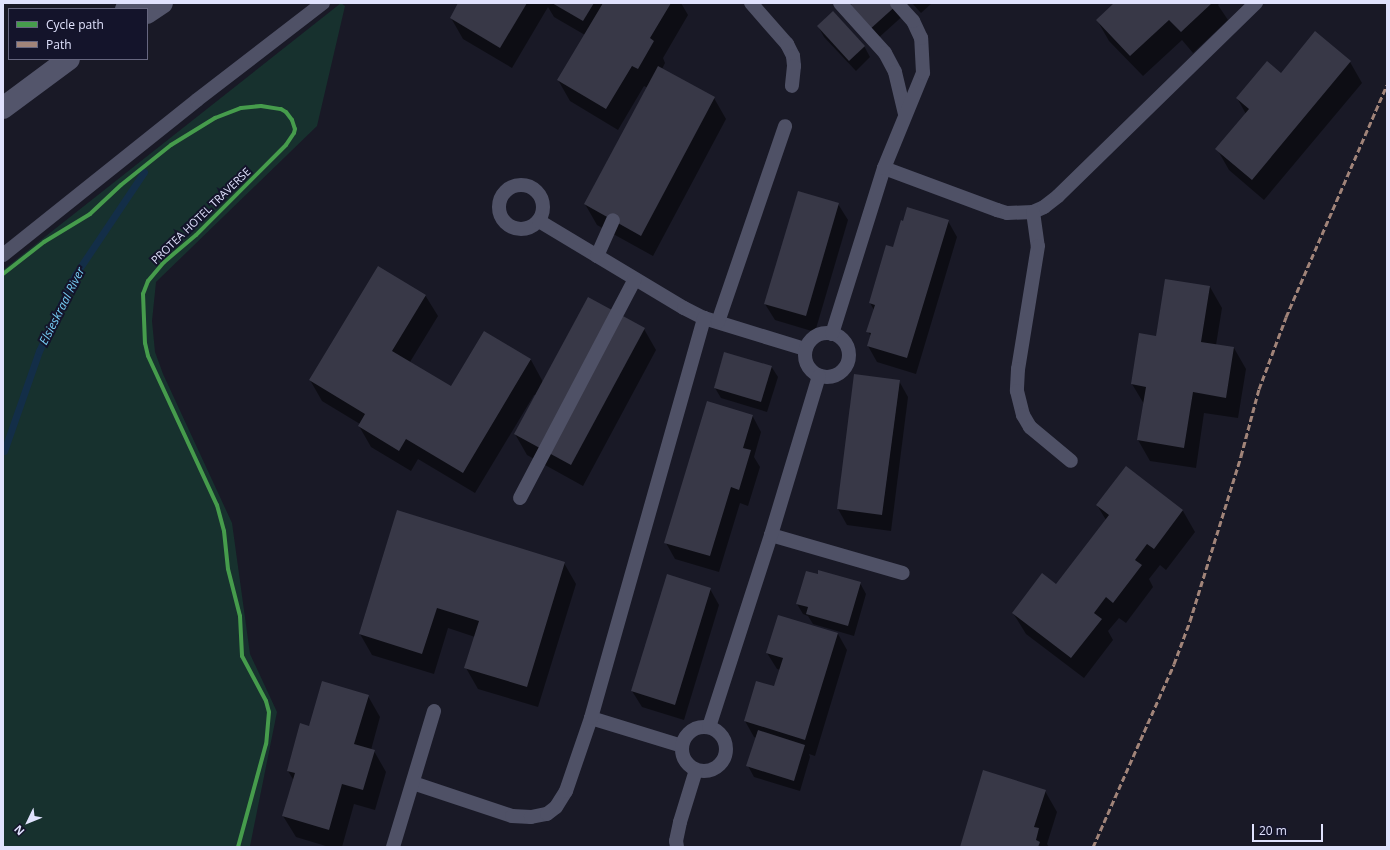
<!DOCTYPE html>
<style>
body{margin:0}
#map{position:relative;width:1390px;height:850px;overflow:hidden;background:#191926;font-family:"Open Sans",sans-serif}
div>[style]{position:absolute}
.green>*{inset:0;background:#17312e}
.shadow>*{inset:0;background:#0007}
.stream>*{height:7px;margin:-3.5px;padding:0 3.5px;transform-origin:3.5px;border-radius:3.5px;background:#132e48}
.building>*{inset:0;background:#383847}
.service>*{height:14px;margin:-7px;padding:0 7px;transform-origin:7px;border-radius:7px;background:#4f5166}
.service>.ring{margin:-7px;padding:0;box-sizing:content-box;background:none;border:14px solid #4f5166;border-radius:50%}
.secondary>*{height:22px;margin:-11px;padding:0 11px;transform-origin:11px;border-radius:11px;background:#53556b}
.quiet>*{height:3px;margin-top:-1.5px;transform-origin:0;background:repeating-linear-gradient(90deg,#a18479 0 6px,transparent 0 9px)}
.cycleway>*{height:4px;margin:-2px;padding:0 2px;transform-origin:2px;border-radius:2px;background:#469c4c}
span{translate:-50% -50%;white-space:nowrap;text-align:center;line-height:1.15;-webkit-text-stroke:4px #14142b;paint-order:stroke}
.street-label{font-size:11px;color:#e0e2fd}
.water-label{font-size:12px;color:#76cef5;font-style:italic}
.frame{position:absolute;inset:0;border:4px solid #e0e2fd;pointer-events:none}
.legend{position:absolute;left:8px;top:8px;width:140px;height:52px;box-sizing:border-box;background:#14142b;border:1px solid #66667f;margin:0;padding:5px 7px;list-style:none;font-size:12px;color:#e0e2fd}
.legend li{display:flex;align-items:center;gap:8px;height:20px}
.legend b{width:20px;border:1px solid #66667f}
.north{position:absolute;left:8px;top:802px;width:40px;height:40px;-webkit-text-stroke:3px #14142b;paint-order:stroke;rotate:227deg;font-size:11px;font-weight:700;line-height:16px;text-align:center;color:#e0e2fd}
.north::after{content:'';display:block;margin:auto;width:14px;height:18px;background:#e0e2fd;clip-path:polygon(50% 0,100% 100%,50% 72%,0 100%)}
.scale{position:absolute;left:1252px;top:824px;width:71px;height:18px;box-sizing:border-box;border:2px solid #e0e2fd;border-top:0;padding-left:5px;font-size:12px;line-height:14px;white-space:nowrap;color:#e0e2fd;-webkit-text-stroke:3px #14142b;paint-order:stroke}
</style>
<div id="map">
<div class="green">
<i style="clip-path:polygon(341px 3px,345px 6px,317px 126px,156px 282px,152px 321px,155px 352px,163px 374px,232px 523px,250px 654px,277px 712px,250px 846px,3px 847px,3px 270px)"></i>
</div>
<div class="shadow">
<i style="clip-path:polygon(460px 3px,681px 3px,688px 15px,663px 58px,665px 63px,662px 69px,714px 98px,726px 119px,653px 256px,597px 225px,585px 204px,648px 88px,644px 86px,618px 130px,570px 101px,558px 80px,585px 35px,554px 17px,548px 7px,512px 68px,463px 39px,451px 18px)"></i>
<i style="clip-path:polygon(854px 3px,900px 3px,906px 13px,875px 41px)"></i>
<i style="clip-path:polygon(912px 3px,932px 3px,921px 13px)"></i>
<i style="clip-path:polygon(1116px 3px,1220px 3px,1218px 5px,1228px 20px,1193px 53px,1182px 40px,1143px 76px,1109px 41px,1097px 20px)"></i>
<i style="clip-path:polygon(818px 26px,864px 46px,870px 57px,856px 71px,824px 37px)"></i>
<i style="clip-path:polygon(1350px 62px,1362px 83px,1264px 200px,1229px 170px,1217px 149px,1246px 114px,1237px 98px,1281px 74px)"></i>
<i style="clip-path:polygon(838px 204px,848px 220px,815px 332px,775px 320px,765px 304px)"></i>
<i style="clip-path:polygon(948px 221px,957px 237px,916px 374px,877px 362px,868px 346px,871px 337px,868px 331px,874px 310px,870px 303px,904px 222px)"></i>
<i style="clip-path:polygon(1210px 287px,1222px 308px,1216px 345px,1234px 348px,1246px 369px,1238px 418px,1204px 413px,1196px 468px,1150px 461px,1138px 440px,1144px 404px,1132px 384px,1157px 337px)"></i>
<i style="clip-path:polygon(425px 295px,438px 316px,410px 362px,451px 388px,485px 332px,531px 360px,543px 382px,644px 329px,656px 350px,583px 486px,527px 455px,515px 434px,536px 395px,534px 395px,475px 493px,418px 459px,411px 471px,371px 447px,359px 426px,360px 424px,322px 401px,310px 380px)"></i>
<i style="clip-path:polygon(771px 366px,778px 377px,767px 412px,721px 398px,715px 388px)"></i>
<i style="clip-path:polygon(899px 381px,908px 397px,891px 531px,847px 525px,838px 509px)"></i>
<i style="clip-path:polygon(752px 415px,761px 432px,754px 457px,760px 467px,748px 506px,740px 503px,719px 572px,675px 559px,666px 543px)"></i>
<i style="clip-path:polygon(1126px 468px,1183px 511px,1195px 532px,1166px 570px,1160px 565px,1149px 579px,1153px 587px,1126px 623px,1119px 618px,1108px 631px,1113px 640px,1084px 678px,1026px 634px,1013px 613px,1057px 586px,1106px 520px,1097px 505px)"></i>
<i style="clip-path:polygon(564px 563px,576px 584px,538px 707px,478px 689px,466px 668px,475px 637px,448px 628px,434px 674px,372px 655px,360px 634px)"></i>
<i style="clip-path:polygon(860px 583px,866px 594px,854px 636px,813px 624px,808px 616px,803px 614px,797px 604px)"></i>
<i style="clip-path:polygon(710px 589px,719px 605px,684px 720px,642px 707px,632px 691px)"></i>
<i style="clip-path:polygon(779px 616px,838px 634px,847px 650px,815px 756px,809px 754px,810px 757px,800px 791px,754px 777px,748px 766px,756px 738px,754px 737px,745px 721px,775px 688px,780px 670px,777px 669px,767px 653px)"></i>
<i style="clip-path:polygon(368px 696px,380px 717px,371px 750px,374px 751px,386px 772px,375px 810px,354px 804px,342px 847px,329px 847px,296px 837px,283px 816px,294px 781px,288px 771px,310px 727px)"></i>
<i style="clip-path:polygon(1045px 791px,1057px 812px,1047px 844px,1049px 847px,961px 847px)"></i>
</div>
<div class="stream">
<i style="left:4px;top:451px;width:106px;rotate:-70.7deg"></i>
<i style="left:39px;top:351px;width:84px;rotate:-64.7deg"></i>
<i style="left:75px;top:275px;width:124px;rotate:-56.2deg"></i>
</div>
<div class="building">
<i style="clip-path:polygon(458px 3px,527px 3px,500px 48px,450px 18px)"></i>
<i style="clip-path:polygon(552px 3px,594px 3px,583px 21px)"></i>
<i style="clip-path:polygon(603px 3px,671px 3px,650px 38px,654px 41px,638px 69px,632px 66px,606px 109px,557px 80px)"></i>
<i style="clip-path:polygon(853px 3px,899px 3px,868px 31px,847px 8px)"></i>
<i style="clip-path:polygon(1114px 3px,1212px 3px,1181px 32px,1169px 20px,1130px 56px,1096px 20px)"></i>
<i style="clip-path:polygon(833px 11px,865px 46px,849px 61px,817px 26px)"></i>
<i style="clip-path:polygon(1315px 31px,1351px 61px,1252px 180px,1215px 149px,1249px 109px,1236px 98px,1267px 61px,1281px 73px)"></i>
<i style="clip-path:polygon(658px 66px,715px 97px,641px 236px,584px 204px)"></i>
<i style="clip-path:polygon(798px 191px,839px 203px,806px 316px,764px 304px)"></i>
<i style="clip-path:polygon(907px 207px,949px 220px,907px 358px,867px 346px,871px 333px,866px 332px,875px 305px,869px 303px,886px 245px,893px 247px,901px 220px,903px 221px)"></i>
<i style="clip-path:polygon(378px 266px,426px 295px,392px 351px,451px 386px,484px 331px,531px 359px,463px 473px,406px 439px,399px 451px,358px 426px,365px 414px,309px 380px)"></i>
<i style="clip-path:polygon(1165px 279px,1210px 286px,1201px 342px,1234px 347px,1226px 398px,1193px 392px,1184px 448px,1137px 440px,1146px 387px,1131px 384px,1139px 333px,1156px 336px)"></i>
<i style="clip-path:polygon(588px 297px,645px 328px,571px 465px,514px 434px)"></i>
<i style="clip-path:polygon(724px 352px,772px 366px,761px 402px,714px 388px)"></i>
<i style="clip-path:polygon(854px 374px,900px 380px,882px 515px,837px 509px)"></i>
<i style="clip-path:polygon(707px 401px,753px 415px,743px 448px,751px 450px,739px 490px,731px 487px,710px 556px,664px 543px)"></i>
<i style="clip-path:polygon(1126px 466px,1183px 510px,1154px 549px,1147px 544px,1135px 560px,1142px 565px,1113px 603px,1106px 597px,1094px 613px,1102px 619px,1071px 658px,1012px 613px,1042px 573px,1056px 584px,1109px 515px,1096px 505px)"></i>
<i style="clip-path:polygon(397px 510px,565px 562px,527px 687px,464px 668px,479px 621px,437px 608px,422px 654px,359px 634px)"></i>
<i style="clip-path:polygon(818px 570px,861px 582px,848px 626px,806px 614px,808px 607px,796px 604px,806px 571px,818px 574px)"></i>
<i style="clip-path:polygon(667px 574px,711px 588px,675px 705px,631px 691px)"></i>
<i style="clip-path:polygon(778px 615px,838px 633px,805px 740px,744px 721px,756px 681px,774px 686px,783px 658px,766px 653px)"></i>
<i style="clip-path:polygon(322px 681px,369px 695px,354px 744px,375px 750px,363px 790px,342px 784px,329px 830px,282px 816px,295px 773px,287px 771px,300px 723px,309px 726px)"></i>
<i style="clip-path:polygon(758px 730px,805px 745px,794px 781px,746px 766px)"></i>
<i style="clip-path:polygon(983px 770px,1046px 790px,1034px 827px,1039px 828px,1036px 840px,1040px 842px,1038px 847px,960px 847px)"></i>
</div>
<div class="service">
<i style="left:751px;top:3px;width:55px;rotate:48.7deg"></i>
<i style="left:787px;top:44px;width:13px;rotate:63deg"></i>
<i style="left:793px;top:56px;width:10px;rotate:84deg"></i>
<i style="left:794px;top:66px;width:20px;rotate:96deg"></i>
<i style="left:840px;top:3px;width:67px;rotate:48deg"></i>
<i style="left:885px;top:53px;width:21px;rotate:62deg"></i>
<i style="left:895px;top:72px;width:43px;rotate:76.6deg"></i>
<i style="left:884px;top:168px;width:121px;rotate:20.4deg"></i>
<i style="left:997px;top:210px;width:10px;rotate:17deg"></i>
<i style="left:1007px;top:213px;width:26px;rotate:-2deg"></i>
<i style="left:1033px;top:212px;width:12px;rotate:-24deg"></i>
<i style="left:1044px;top:207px;width:18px;rotate:-38deg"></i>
<i style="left:1058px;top:196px;width:277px;rotate:-44.3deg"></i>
<i class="ring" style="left:499px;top:185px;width:30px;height:30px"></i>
<i style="left:1033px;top:212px;width:34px;rotate:82deg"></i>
<i style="left:1038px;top:246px;width:125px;rotate:99.2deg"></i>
<i style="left:1018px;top:369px;width:22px;rotate:93deg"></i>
<i style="left:1017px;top:391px;width:25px;rotate:76deg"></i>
<i style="left:1023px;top:415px;width:14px;rotate:60deg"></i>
<i style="left:1030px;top:427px;width:53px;rotate:39.7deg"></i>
<i style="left:539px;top:221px;width:169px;rotate:31deg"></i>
<i style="left:684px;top:308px;width:22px;rotate:27deg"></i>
<i style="left:704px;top:318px;width:106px;rotate:17.1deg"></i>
<i style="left:3px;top:255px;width:248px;rotate:-38.6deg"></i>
<i style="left:197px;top:100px;width:159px;rotate:-37.6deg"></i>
<i style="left:597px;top:256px;width:39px;rotate:-66deg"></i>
<i style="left:718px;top:322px;width:207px;rotate:-71.1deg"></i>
<i class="ring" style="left:805px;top:333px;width:30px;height:30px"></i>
<i style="left:832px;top:334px;width:174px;rotate:-72.6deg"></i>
<i style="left:884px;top:168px;width:103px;rotate:-67.7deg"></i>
<i style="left:923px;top:73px;width:35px;rotate:-93deg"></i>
<i style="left:921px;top:38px;width:19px;rotate:-115deg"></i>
<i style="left:913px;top:21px;width:24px;rotate:-132deg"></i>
<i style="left:520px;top:498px;width:247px;rotate:-62.3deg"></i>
<i style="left:771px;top:535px;width:137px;rotate:16.1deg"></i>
<i style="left:591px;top:718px;width:95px;rotate:17.1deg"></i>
<i class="ring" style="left:682px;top:727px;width:30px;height:30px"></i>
<i style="left:709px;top:727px;width:202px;rotate:-72.1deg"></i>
<i style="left:771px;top:535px;width:166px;rotate:-73.2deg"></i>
<i style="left:413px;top:783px;width:104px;rotate:18.4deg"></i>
<i style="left:512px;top:816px;width:19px;rotate:3deg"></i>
<i style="left:531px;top:817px;width:16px;rotate:-11deg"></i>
<i style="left:547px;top:814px;width:11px;rotate:-38deg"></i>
<i style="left:556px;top:807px;width:19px;rotate:-58deg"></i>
<i style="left:566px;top:791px;width:77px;rotate:-71.1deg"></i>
<i style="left:591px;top:718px;width:416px;rotate:-74.2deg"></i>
<i style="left:393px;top:847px;width:142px;rotate:-73.2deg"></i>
<i style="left:677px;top:847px;width:6px;rotate:-99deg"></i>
<i style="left:676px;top:841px;width:19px;rotate:-78deg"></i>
<i style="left:680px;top:822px;width:54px;rotate:-72.9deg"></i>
</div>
<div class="secondary">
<i style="left:126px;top:9px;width:11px;rotate:-34deg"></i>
<i style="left:147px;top:13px;width:18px;rotate:-34deg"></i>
<i style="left:3px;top:108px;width:82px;rotate:-36.6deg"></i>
</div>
<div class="quiet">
<i style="left:1093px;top:847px;width:200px;rotate:-66.1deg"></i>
<i style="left:1174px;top:664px;width:46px;rotate:-69.6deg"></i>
<i style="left:1190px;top:621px;width:173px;rotate:-72.8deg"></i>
<i style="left:1241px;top:456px;width:69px;rotate:-75deg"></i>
<i style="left:1259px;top:389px;width:77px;rotate:-69.4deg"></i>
<i style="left:1286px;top:317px;width:253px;rotate:-66.5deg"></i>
</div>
<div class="cycleway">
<i style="left:3px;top:274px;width:52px;rotate:-38deg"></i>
<i style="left:44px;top:242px;width:54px;rotate:-31.3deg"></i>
<i style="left:90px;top:214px;width:42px;rotate:-43.1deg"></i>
<i style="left:121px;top:185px;width:64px;rotate:-38.7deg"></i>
<i style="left:171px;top:145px;width:52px;rotate:-31.5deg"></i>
<i style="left:215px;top:118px;width:28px;rotate:-21deg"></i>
<i style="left:241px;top:108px;width:20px;rotate:-6deg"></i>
<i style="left:261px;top:106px;width:20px;rotate:9deg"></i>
<i style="left:281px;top:109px;width:6px;rotate:31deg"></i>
<i style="left:286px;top:112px;width:10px;rotate:53deg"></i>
<i style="left:292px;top:120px;width:9px;rotate:72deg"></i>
<i style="left:295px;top:129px;width:4px;rotate:104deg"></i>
<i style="left:294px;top:133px;width:14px;rotate:124deg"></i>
<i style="left:286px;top:145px;width:127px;rotate:135deg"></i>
<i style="left:196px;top:235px;width:42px;rotate:139.8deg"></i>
<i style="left:164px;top:262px;width:25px;rotate:130deg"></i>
<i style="left:148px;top:281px;width:14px;rotate:111deg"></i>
<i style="left:143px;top:294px;width:49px;rotate:87.7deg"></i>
<i style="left:145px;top:343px;width:13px;rotate:77deg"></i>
<i style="left:148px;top:356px;width:164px;rotate:65.2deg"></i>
<i style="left:217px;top:505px;width:27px;rotate:75deg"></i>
<i style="left:224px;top:531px;width:38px;rotate:84deg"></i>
<i style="left:228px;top:569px;width:49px;rotate:75.7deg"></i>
<i style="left:240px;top:616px;width:40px;rotate:87.1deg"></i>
<i style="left:242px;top:656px;width:51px;rotate:61.9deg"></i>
<i style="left:266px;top:701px;width:11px;rotate:75deg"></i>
<i style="left:269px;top:712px;width:32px;rotate:95deg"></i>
<i style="left:266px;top:744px;width:107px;rotate:105.2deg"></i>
</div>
<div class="street-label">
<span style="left:201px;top:216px;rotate:-44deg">PROTEA HOTEL TRAVERSE</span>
</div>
<div class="water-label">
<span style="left:62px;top:306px;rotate:-63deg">Elsieskraal River</span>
</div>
<div class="frame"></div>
<ul class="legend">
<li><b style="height:5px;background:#469c4c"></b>Cycle path</li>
<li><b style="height:5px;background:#a18479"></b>Path</li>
</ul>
<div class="north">N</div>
<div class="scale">20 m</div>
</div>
